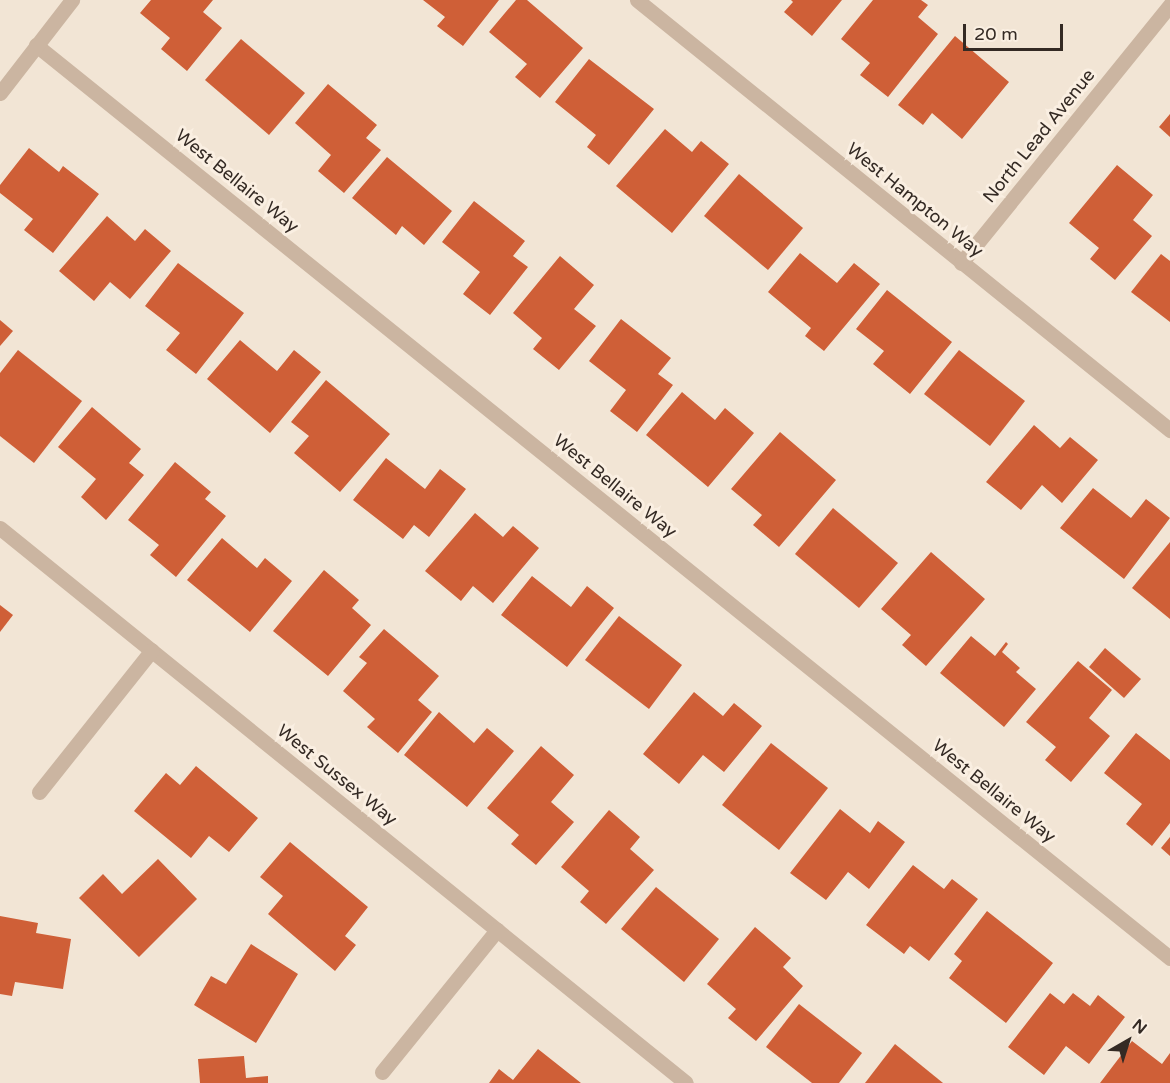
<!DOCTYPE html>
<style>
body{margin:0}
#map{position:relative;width:1170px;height:1083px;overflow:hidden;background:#f2e5d5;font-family:"Varela Round",sans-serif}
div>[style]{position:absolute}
.building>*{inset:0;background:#cf5f37}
.minor>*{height:15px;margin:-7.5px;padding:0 7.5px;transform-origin:7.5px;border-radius:7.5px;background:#cbb5a1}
span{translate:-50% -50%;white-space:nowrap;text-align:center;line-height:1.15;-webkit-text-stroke:6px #faefe2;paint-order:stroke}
.street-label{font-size:18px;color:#342a24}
.north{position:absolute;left:1098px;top:1011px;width:60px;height:60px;-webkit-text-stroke:4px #faefe2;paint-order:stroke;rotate:39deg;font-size:16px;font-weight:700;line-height:24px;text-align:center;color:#342a24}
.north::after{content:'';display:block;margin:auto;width:21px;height:27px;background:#342a24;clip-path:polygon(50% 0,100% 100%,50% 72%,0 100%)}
.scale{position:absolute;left:963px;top:24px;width:100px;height:27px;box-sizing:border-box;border:3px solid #342a24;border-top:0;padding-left:8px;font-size:18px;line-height:21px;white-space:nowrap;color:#342a24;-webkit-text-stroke:4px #faefe2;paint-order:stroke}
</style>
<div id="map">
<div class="building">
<i style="clip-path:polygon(151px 0,213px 0,203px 12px,222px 28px,187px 71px,161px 49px,170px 38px,140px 13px)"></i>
<i style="clip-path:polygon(423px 0,499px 0,463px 46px,437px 26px,445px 17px)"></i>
<i style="clip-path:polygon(516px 0,527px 0,583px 48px,540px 98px,515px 77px,527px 64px,489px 32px)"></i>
<i style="clip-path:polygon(791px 0,842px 0,812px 36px,784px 12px,793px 2px)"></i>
<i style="clip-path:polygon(873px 0,921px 0,928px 5px,918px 17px,938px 34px,888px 97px,860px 75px,870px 63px,841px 39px)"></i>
<i style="clip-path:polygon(955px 36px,1009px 82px,962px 139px,932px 113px,923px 125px,898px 105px)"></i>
<i style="clip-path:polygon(241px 39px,305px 93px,269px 135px,205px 80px)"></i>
<i style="clip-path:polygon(589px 59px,654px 109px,609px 165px,587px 147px,596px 135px,555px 102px)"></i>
<i style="clip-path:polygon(328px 84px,377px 125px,366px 138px,381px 150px,344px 193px,318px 171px,331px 155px,295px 123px)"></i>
<i style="clip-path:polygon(1170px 114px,1170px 137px,1159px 127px)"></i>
<i style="clip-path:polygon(665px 129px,692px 152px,701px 141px,729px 164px,672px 233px,616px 186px)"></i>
<i style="clip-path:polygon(29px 148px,59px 172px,63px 166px,99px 194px,53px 253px,24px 230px,33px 219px,0 193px,0 185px)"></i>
<i style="clip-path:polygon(387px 157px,452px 211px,424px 245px,402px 226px,396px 235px,352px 198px)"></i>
<i style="clip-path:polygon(1117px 165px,1153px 195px,1133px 220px,1152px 236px,1115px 280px,1090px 259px,1099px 248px,1069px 223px)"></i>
<i style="clip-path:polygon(739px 174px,803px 228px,768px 270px,704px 216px)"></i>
<i style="clip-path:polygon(474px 201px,525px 241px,513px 256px,528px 267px,490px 315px,463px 294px,480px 272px,442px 242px)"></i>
<i style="clip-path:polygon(107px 216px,135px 241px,145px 229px,171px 251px,130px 299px,110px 282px,94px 301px,59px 271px)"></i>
<i style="clip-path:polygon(800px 253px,837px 283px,854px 263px,880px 284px,824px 351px,805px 336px,811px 328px,768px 292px)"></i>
<i style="clip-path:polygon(1161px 254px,1170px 261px,1170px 322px,1131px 292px)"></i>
<i style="clip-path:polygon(560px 256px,594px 285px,574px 309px,596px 326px,559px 370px,533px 349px,542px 338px,513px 313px)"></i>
<i style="clip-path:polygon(178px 263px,244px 313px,196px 374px,166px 350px,180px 333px,145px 306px)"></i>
<i style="clip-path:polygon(887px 290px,952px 342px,910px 394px,873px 364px,884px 351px,856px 329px)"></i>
<i style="clip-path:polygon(621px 319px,671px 358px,658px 374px,673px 385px,637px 432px,610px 411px,626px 390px,589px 361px)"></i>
<i style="clip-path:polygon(0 320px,13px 331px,0 346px)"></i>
<i style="clip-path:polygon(240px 340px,277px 371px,294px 350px,321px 372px,270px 433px,207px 379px)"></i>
<i style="clip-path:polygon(18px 350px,82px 401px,34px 463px,0 436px,0 373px)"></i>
<i style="clip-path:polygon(959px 350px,1025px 401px,990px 446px,924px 394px)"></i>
<i style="clip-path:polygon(326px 380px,390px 434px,340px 492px,294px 453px,309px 436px,291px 422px)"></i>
<i style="clip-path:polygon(682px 392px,715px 420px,725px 408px,754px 433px,708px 487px,646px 435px)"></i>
<i style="clip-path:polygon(92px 407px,141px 449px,129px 463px,144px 475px,106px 520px,81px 497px,96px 479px,58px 447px)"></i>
<i style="clip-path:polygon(1034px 425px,1060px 448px,1070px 437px,1098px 460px,1062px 503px,1042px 485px,1021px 510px,986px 482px)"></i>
<i style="clip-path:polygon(780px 432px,836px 480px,779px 547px,753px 525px,762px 515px,731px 489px)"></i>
<i style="clip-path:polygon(386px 458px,425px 489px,440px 469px,466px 489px,429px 537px,414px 525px,403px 539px,353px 500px)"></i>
<i style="clip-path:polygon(175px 462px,211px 492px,205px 499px,226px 516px,176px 577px,150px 555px,159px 545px,128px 520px)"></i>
<i style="clip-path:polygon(1093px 488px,1131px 518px,1146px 499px,1170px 518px,1124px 579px,1060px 528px)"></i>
<i style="clip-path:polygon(833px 508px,898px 563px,859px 608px,795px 554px)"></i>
<i style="clip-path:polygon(475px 513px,503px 537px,513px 526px,539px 548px,493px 603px,473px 586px,461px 601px,425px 571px)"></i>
<i style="clip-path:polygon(222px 538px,257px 568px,265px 558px,292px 581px,250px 632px,187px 580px)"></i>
<i style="clip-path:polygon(1170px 542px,1170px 619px,1132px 588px)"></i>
<i style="clip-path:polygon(931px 552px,985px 599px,926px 666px,902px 645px,911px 635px,881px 609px)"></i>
<i style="clip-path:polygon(324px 570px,359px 600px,352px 608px,371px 625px,328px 676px,273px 631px)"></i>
<i style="clip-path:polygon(532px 576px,571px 607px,587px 586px,614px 608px,567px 667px,501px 615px)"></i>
<i style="clip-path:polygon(0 605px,13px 615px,0 632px)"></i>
<i style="clip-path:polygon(619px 616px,682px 665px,649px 709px,585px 660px)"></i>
<i style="clip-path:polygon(384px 629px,439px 676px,418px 700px,432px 712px,398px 753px,367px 727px,375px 719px,343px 691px,367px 663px,359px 657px)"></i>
<i style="clip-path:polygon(971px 636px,995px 656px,1006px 642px,1008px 644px,1002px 652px,1020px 668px,1016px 672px,1036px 689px,1004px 727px,940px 673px)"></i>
<i style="clip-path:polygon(1105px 648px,1141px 679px,1124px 698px,1089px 667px)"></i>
<i style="clip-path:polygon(1078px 661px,1112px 690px,1089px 718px,1110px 736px,1071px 782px,1045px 760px,1056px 747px,1026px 722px)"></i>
<i style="clip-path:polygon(694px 692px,723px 716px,734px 703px,762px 726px,724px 772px,703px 755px,679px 784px,643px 754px)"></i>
<i style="clip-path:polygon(439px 712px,474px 743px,487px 728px,514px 751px,467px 807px,404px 755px)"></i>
<i style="clip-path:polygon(1136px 733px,1170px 760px,1170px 823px,1152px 846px,1126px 824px,1142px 804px,1104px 773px)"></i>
<i style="clip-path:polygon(771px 743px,828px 788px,779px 850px,722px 805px)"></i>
<i style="clip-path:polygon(541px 746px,574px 775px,551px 802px,574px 822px,536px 865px,511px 844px,519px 835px,487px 808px)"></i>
<i style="clip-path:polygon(196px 766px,258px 818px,229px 852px,209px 836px,191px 858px,134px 811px,166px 773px,180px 785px)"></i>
<i style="clip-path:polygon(840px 809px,870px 833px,878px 821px,905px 842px,869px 889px,848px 872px,826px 900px,790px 873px)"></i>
<i style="clip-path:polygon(609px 810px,640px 837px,630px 849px,654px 870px,606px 924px,580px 902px,589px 891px,561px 867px)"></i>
<i style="clip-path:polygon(1170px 837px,1170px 856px,1161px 848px)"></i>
<i style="clip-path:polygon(290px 842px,368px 907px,345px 936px,356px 945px,335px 971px,268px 914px,283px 896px,260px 877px)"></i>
<i style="clip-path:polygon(158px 859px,197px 899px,139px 957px,79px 898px,103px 874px,122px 894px)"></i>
<i style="clip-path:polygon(913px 865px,944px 889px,952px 879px,978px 899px,929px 961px,910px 946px,904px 954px,866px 925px)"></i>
<i style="clip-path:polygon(656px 887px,719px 939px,684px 982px,621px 929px)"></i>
<i style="clip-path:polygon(987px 911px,1053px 963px,1006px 1023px,949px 978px,962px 961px,954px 954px)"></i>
<i style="clip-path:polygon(0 916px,38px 923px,36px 933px,71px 939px,63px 989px,15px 982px,12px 996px,0 994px)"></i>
<i style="clip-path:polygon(755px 927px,791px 958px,783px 967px,803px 986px,756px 1041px,728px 1018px,736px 1009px,707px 984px)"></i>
<i style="clip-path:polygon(251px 944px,298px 974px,256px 1043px,194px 1005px,211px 976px,226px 984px)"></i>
<i style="clip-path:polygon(1050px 993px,1064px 1004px,1073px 993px,1090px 1006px,1098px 995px,1125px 1017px,1089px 1064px,1066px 1046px,1044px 1075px,1008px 1047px)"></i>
<i style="clip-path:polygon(799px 1004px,862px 1053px,839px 1083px,812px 1083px,766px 1047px)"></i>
<i style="clip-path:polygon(1132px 1041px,1162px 1064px,1170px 1053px,1170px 1083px,1100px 1083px)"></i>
<i style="clip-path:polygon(895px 1044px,943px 1083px,865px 1083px)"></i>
<i style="clip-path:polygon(538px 1049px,581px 1083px,489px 1083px,499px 1069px,513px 1080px)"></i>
<i style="clip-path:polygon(244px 1056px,246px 1078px,268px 1076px,268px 1083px,200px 1083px,198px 1059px)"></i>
</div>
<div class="minor">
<i style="left:637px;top:0;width:685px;rotate:38.9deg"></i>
<i style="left:36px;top:45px;width:1456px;rotate:38.84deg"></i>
<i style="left:0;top:93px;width:118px;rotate:-52.3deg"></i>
<i style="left:961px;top:263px;width:332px;rotate:-51deg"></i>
<i style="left:0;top:528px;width:882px;rotate:38.97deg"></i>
<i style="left:39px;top:792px;width:181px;rotate:-51.5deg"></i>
<i style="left:382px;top:1072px;width:183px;rotate:-51deg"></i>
</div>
<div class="street-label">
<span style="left:1039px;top:136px;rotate:-51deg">North Lead Avenue</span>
<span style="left:237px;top:181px;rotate:39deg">West Bellaire Way</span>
<span style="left:915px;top:200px;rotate:39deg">West Hampton Way</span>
<span style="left:615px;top:486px;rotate:39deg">West Bellaire Way</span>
<span style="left:337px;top:775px;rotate:39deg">West Sussex Way</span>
<span style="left:994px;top:791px;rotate:39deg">West Bellaire Way</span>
</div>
<div class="north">N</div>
<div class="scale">20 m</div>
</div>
